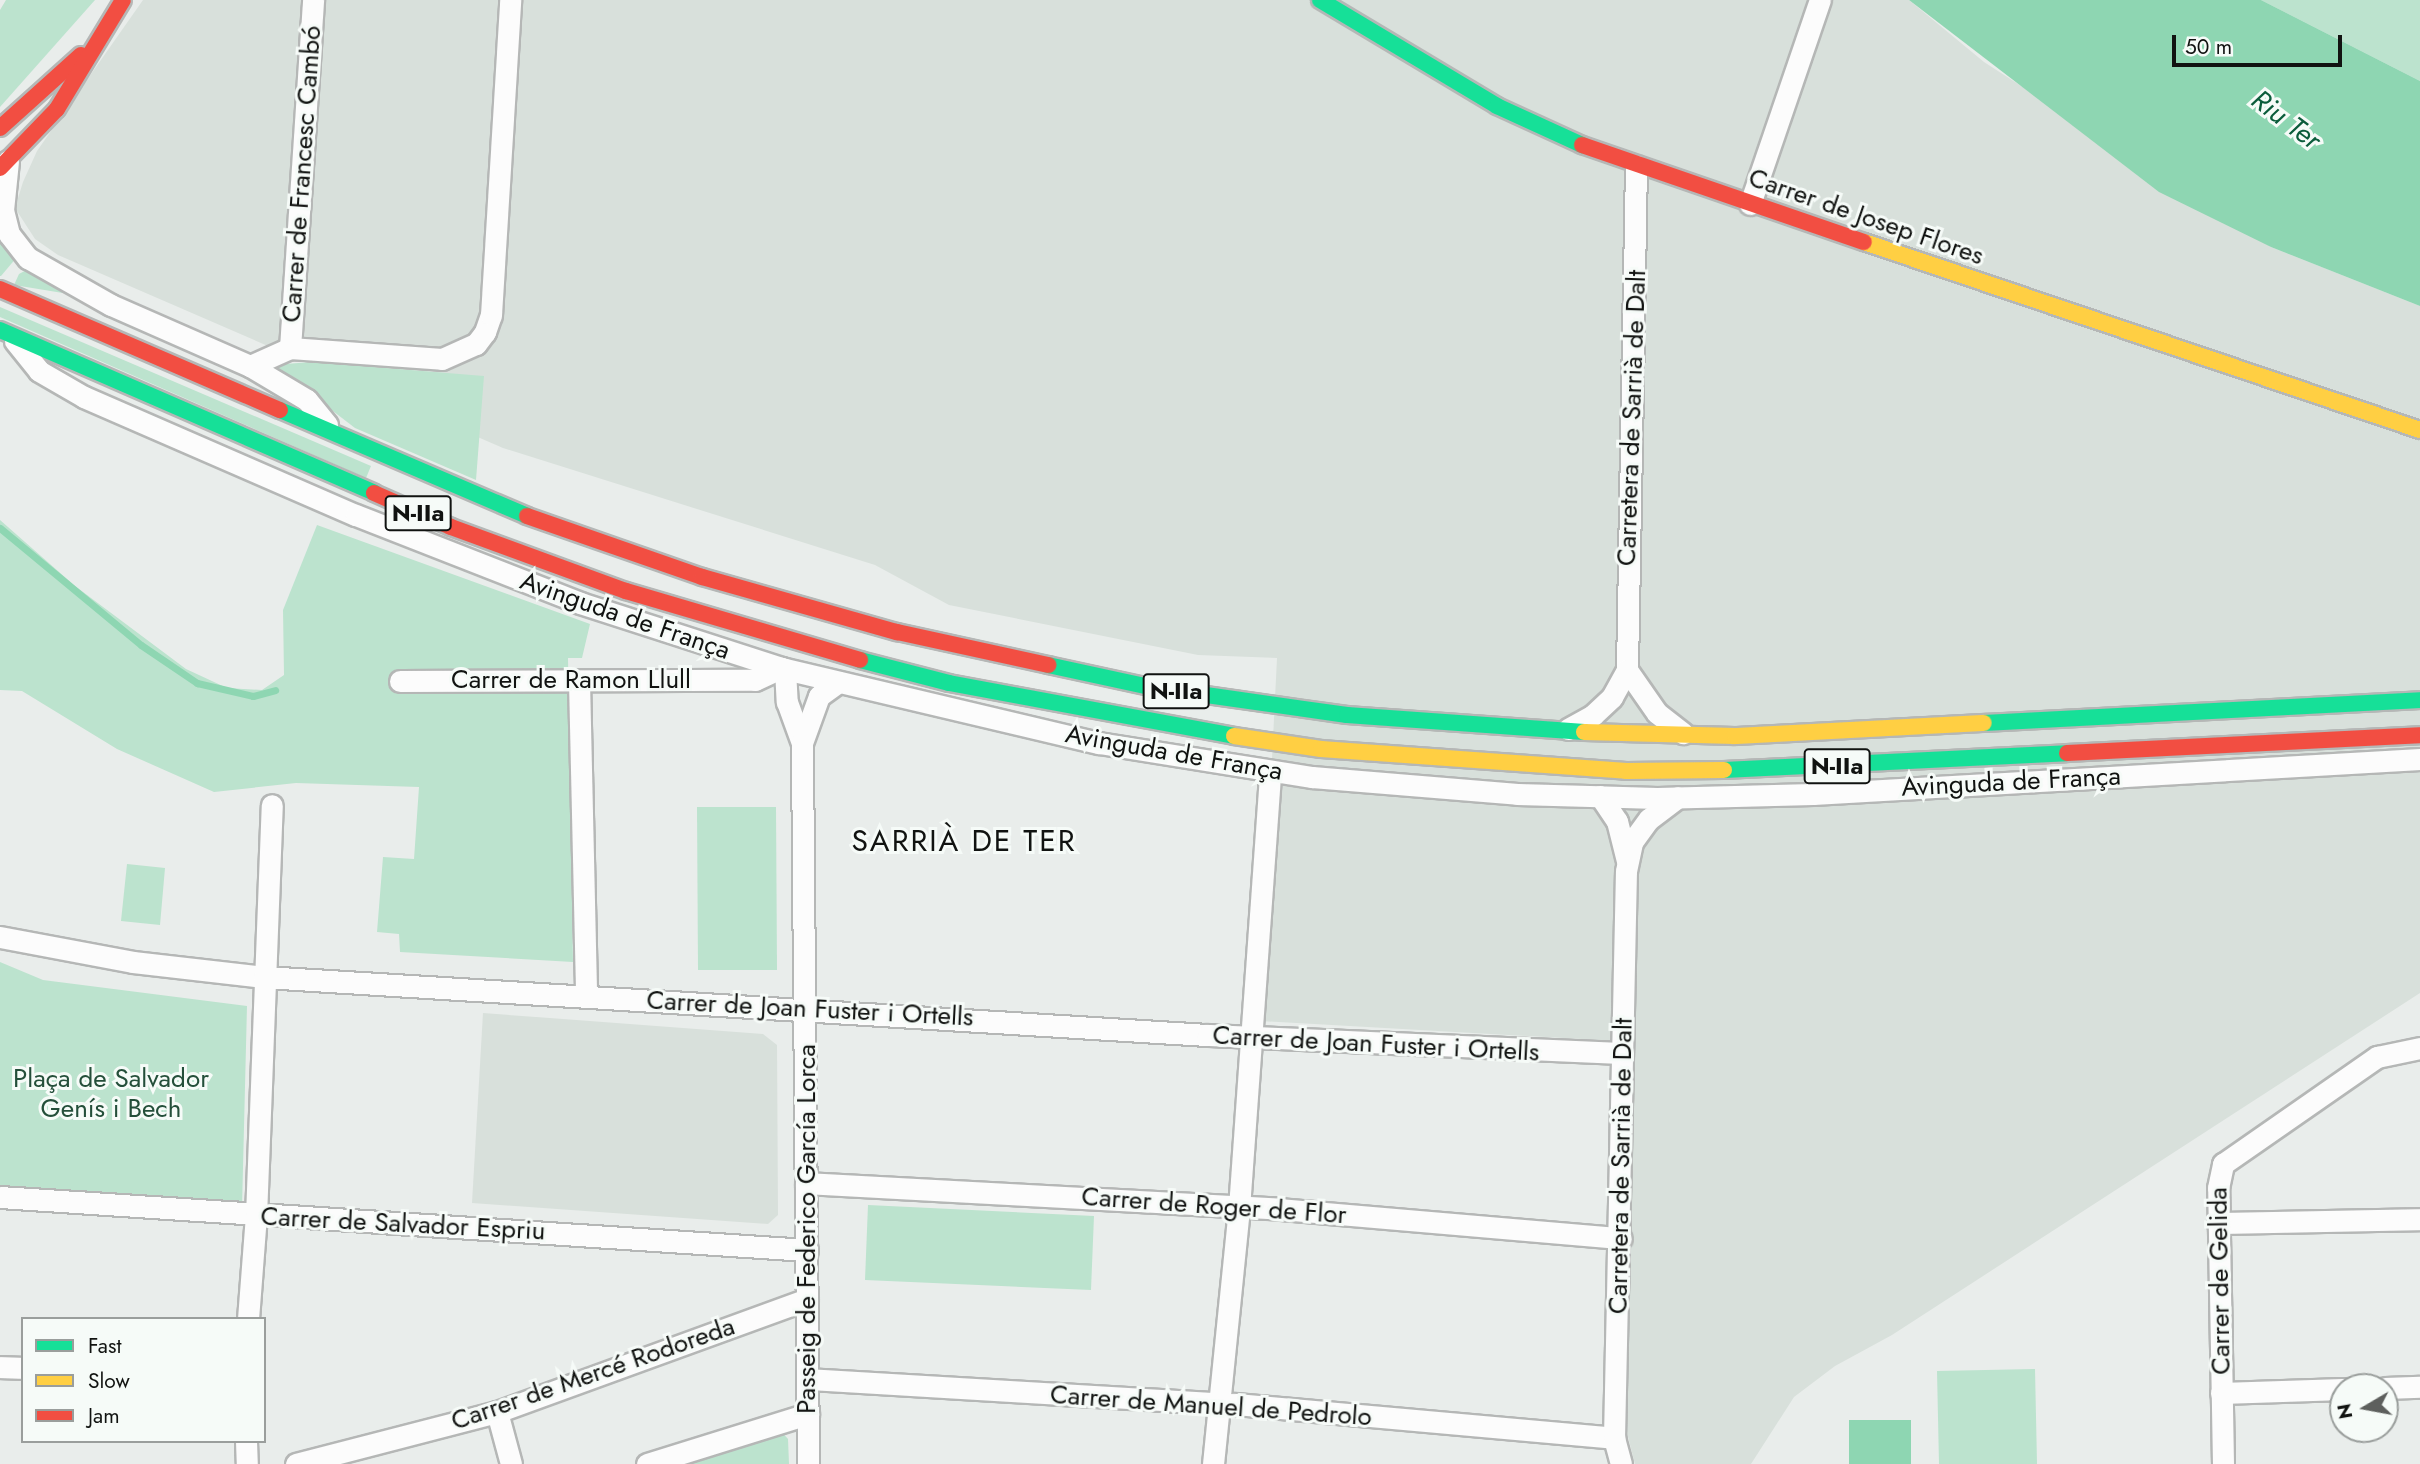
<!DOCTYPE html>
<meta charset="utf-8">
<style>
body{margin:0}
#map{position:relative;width:2420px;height:1464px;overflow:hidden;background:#e9edeb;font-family:Jost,sans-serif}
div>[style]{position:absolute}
.built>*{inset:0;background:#d8e0db}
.green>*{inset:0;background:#bce3ce}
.water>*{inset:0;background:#8ed6b2}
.stream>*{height:7px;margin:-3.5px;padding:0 3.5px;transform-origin:3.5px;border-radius:3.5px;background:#8ed6b2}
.roads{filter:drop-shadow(2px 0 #b5b7b6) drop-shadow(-2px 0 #b5b7b6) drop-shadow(0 2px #b5b7b6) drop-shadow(0 -2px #b5b7b6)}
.street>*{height:21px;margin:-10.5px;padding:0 10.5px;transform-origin:10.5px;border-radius:10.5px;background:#fcfcfc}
.fast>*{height:16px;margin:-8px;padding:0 8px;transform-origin:8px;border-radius:8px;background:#16e098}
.slow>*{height:16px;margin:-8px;padding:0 8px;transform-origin:8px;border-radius:8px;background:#ffcf43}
.jam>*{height:16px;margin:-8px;padding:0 8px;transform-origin:8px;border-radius:8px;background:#f24e42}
span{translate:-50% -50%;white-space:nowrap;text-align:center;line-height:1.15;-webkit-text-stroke:6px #f6fbf8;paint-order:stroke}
.shield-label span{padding:2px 5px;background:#f6fbf8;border:2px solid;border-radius:5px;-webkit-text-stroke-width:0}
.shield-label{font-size:24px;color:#111311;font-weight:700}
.street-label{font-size:26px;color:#111311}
.park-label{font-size:26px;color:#244f3a}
.water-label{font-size:28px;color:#0b5c3b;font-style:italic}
.quarter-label{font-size:30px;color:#111311;letter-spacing:2px}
.legend{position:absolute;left:21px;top:1317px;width:245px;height:126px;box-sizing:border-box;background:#f6fbf8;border:2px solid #9a9e9c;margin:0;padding:9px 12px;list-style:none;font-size:21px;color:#111311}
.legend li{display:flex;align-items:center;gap:14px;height:35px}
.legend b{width:35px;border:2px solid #9a9e9c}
.north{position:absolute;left:2329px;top:1373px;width:70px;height:70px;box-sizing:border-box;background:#f6fbf8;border:2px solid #9a9e9c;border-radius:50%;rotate:260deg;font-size:19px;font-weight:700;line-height:28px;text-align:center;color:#111311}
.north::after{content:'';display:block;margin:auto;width:24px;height:32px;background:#5d5f5d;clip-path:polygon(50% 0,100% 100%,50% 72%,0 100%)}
.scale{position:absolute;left:2172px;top:35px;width:170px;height:32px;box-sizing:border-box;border:4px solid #111311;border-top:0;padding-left:9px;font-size:21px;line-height:24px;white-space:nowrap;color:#111311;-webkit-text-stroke:5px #f6fbf8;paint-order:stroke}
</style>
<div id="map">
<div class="built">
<i style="clip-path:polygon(143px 0,1909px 0,1984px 62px,2271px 247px,2420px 306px,2420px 993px,1892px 1335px,1835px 1366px,1794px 1397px,1751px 1464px,1635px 1464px,1627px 1433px,1634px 1042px,1259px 1021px,1277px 658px,1198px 655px,949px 605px,875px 565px,503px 448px,58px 255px,35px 239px,15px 208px,23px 182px,37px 151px)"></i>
<i style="clip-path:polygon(483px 1013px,763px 1034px,777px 1045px,778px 1215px,768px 1224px,472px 1203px)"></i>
</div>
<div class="green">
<i style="clip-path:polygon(6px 0,95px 0,0 107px,0 10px)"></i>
<i style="clip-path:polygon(2261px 0,2420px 0,2420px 81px)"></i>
<i style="clip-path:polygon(0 234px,17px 257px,1px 276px,0 276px)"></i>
<i style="clip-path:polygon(30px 268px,81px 296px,14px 285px,19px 274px)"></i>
<i style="clip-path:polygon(0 307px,371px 466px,366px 478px,0 317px)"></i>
<i style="clip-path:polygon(311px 362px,484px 376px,476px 480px,355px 428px,273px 365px)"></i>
<i style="clip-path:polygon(0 520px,75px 586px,186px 669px,227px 688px,262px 690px,284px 675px,283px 610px,317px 525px,590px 624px,582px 658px,568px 658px,573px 962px,400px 952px,399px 934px,377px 932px,383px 857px,414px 859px,419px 787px,296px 783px,214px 792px,117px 749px,22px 691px,0 690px)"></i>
<i style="clip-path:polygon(697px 807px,776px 807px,777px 970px,698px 970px)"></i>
<i style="clip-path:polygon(127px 864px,165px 868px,160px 925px,121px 921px)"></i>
<i style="clip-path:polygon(0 962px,43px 980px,247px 1006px,242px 1208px,0 1188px)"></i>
<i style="clip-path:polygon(868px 1205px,1094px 1216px,1091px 1290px,865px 1280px)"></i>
<i style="clip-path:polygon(2035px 1369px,2037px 1464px,1939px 1464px,1937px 1371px)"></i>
<i style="clip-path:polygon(780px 1430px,788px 1439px,789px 1464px,675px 1464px)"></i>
</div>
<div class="water">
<i style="clip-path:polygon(1909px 0,2261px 0,2420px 81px,2420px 306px,2271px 247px,2159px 192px)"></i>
<i style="clip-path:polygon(1849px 1420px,1911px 1420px,1911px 1464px,1849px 1464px)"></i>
</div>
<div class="stream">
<i style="left:0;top:528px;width:183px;rotate:39.7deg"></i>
<i style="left:141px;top:645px;width:68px;rotate:34.2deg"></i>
<i style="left:197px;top:683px;width:57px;rotate:13.1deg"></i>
<i style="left:253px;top:696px;width:23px;rotate:-15deg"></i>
</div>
<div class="roads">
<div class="street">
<i style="left:8px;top:161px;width:49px;rotate:95.8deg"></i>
<i style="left:3px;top:210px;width:25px;rotate:76deg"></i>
<i style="left:9px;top:234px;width:31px;rotate:52deg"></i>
<i style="left:28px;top:258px;width:95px;rotate:29.5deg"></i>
<i style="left:111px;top:305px;width:152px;rotate:23.7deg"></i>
<i style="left:250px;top:366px;width:66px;rotate:30.8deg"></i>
<i style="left:307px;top:400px;width:32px;rotate:51deg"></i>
<i style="left:1750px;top:204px;width:216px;rotate:-71.1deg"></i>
<i style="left:15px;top:341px;width:38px;rotate:51deg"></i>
<i style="left:39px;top:371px;width:52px;rotate:30deg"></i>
<i style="left:84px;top:397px;width:296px;rotate:23.5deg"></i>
<i style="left:356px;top:515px;width:241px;rotate:21.4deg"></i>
<i style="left:580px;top:603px;width:211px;rotate:17.9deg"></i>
<i style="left:781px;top:668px;width:327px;rotate:13.3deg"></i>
<i style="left:1099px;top:743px;width:216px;rotate:9.1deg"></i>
<i style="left:1312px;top:777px;width:206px;rotate:4.7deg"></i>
<i style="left:1517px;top:794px;width:140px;rotate:1.6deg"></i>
<i style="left:1657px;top:798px;width:156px;rotate:-1.5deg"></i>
<i style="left:1813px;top:794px;width:608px;rotate:-3.3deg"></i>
<i style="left:290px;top:348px;width:349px;rotate:-86.2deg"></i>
<i style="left:250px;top:366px;width:44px;rotate:-24.2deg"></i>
<i style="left:290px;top:348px;width:152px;rotate:4.1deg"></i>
<i style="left:442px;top:359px;width:37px;rotate:-24deg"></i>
<i style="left:476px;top:344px;width:15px;rotate:-53deg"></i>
<i style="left:485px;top:332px;width:18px;rotate:-71deg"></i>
<i style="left:491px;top:315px;width:316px;rotate:-86.5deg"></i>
<i style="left:785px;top:669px;width:33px;rotate:87deg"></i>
<i style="left:787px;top:702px;width:44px;rotate:69.9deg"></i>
<i style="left:1627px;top:670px;width:504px;rotate:-88.98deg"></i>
<i style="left:1627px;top:670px;width:52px;rotate:55.1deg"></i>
<i style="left:1657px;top:713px;width:33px;rotate:38deg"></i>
<i style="left:400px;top:681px;width:355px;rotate:-0.2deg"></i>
<i style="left:755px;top:680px;width:29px;rotate:-25deg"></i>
<i style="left:579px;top:681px;width:315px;rotate:88.7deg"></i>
<i style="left:1568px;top:729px;width:29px;rotate:-29deg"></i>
<i style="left:1593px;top:715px;width:26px;rotate:-43deg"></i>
<i style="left:1612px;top:697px;width:31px;rotate:-61deg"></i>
<i style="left:1600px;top:796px;width:30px;rotate:56deg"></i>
<i style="left:1617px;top:821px;width:41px;rotate:76deg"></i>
<i style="left:0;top:937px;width:135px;rotate:10.6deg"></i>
<i style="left:133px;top:962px;width:132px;rotate:6.5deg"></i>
<i style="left:264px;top:977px;width:946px;rotate:3.52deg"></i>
<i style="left:1208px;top:1035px;width:414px;rotate:2.5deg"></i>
<i style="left:806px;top:1183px;width:475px;rotate:3.1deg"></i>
<i style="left:1280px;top:1209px;width:342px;rotate:4.9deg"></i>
<i style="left:0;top:1197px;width:809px;rotate:3.76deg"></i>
<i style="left:2218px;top:1223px;width:202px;rotate:-1.1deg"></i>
<i style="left:248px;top:1319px;width:103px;rotate:-85.6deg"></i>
<i style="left:256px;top:1216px;width:411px;rotate:-87.8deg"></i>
<i style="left:0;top:1367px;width:23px;rotate:2deg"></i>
<i style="left:808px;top:1379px;width:428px;rotate:3.4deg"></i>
<i style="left:1235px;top:1404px;width:381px;rotate:5.1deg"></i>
<i style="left:2385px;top:1388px;width:35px;rotate:-2deg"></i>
<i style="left:2221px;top:1393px;width:122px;rotate:-1.9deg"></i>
<i style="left:497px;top:1412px;width:54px;rotate:74.9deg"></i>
<i style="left:246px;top:1441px;width:23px;rotate:88deg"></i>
<i style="left:296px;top:1464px;width:208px;rotate:-14.5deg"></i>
<i style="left:497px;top:1412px;width:330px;rotate:-20deg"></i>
<i style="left:647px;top:1464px;width:169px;rotate:-17.3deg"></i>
<i style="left:808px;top:1464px;width:721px;rotate:-90.48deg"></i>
<i style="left:802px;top:743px;width:50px;rotate:-70.1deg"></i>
<i style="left:819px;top:696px;width:24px;rotate:-36deg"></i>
<i style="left:1213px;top:1464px;width:257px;rotate:-84.2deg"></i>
<i style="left:1239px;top:1208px;width:438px;rotate:-85.9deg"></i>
<i style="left:1621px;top:1464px;width:27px;rotate:-105deg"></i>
<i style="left:1614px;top:1438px;width:567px;rotate:-88.79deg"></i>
<i style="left:1626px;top:871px;width:30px;rotate:-78deg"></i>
<i style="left:1632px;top:842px;width:29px;rotate:-54deg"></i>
<i style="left:1649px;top:819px;width:36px;rotate:-37deg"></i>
<i style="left:2223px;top:1464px;width:276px;rotate:-91deg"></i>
<i style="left:2218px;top:1188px;width:25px;rotate:-78deg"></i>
<i style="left:2223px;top:1164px;width:188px;rotate:-34.8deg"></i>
<i style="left:2377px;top:1057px;width:44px;rotate:-11.8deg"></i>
</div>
<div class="fast">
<i style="left:1320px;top:0;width:206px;rotate:30.9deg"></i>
<i style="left:1497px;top:106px;width:94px;rotate:24.6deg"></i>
<i style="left:0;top:330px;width:408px;rotate:23.5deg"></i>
<i style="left:280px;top:410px;width:269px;rotate:23.2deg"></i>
<i style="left:860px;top:660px;width:92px;rotate:14.5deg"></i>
<i style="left:949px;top:683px;width:290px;rotate:10.5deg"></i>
<i style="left:1048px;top:665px;width:104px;rotate:12.2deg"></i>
<i style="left:1150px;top:687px;width:199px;rotate:8.1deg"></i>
<i style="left:1347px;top:715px;width:238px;rotate:4.1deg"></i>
<i style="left:1984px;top:723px;width:437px;rotate:-3deg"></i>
<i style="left:1724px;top:770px;width:343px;rotate:-2.8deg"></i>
</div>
<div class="slow">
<i style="left:1864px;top:242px;width:587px;rotate:18.68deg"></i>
<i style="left:1584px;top:732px;width:151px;rotate:1.5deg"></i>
<i style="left:1735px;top:736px;width:249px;rotate:-3deg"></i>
<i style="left:1234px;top:736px;width:88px;rotate:8.5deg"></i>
<i style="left:1321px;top:749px;width:306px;rotate:4.1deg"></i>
<i style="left:1626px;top:771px;width:98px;rotate:-0.6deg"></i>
</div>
<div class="jam">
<i style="left:0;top:128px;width:109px;rotate:-42deg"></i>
<i style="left:1582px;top:145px;width:298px;rotate:19deg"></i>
<i style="left:0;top:168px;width:82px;rotate:-46deg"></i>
<i style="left:57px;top:109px;width:127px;rotate:-58.8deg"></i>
<i style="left:0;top:289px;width:305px;rotate:23.4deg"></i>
<i style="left:374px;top:493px;width:84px;rotate:23.8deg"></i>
<i style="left:451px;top:527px;width:186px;rotate:20.1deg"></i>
<i style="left:626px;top:591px;width:244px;rotate:16.4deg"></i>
<i style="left:527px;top:516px;width:185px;rotate:19.2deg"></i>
<i style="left:702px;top:577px;width:203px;rotate:15.8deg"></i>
<i style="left:897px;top:632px;width:155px;rotate:12.3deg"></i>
<i style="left:2067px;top:753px;width:353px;rotate:-2.9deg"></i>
</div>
</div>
<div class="shield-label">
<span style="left:418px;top:513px">N-IIa</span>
<span style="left:1176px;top:691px">N-IIa</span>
<span style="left:1837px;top:766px">N-IIa</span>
</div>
<div class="street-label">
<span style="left:302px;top:174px;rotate:-86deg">Carrer de Francesc Cambó</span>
<span style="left:1866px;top:217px;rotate:19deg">Carrer de Josep Flores</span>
<span style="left:1632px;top:418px;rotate:-88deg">Carretera de Sarrià de Dalt</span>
<span style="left:625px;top:616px;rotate:19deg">Avinguda de França</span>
<span style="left:571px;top:680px">Carrer de Ramon Llull</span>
<span style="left:1174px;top:753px;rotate:10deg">Avinguda de França</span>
<span style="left:2011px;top:782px;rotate:-3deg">Avinguda de França</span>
<span style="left:810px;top:1009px;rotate:3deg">Carrer de Joan Fuster i Ortells</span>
<span style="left:1376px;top:1044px;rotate:3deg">Carrer de Joan Fuster i Ortells</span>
<span style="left:1621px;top:1166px;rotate:-89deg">Carretera de Sarrià de Dalt</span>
<span style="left:1214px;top:1206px;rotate:4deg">Carrer de Roger de Flor</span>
<span style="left:403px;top:1224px;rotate:3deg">Carrer de Salvador Espriu</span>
<span style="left:807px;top:1229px;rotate:-90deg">Passeig de Federico García Lorca</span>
<span style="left:2220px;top:1281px;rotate:-91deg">Carrer de Gelida</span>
<span style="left:593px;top:1374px;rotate:-19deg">Carrer de Mercé Rodoreda</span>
<span style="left:1211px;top:1406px;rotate:4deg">Carrer de Manuel de Pedrolo</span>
</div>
<div class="park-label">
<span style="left:111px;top:1094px">Plaça de Salvador<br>Genís i Bech</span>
</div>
<div class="water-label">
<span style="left:2286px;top:120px;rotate:37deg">Riu Ter</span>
</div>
<div class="quarter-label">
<span style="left:964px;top:841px">SARRIÀ DE TER</span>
</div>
<ul class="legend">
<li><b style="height:9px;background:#16e098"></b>Fast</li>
<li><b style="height:9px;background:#ffcf43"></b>Slow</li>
<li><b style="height:9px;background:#f24e42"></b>Jam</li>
</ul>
<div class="north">N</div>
<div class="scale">50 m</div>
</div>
